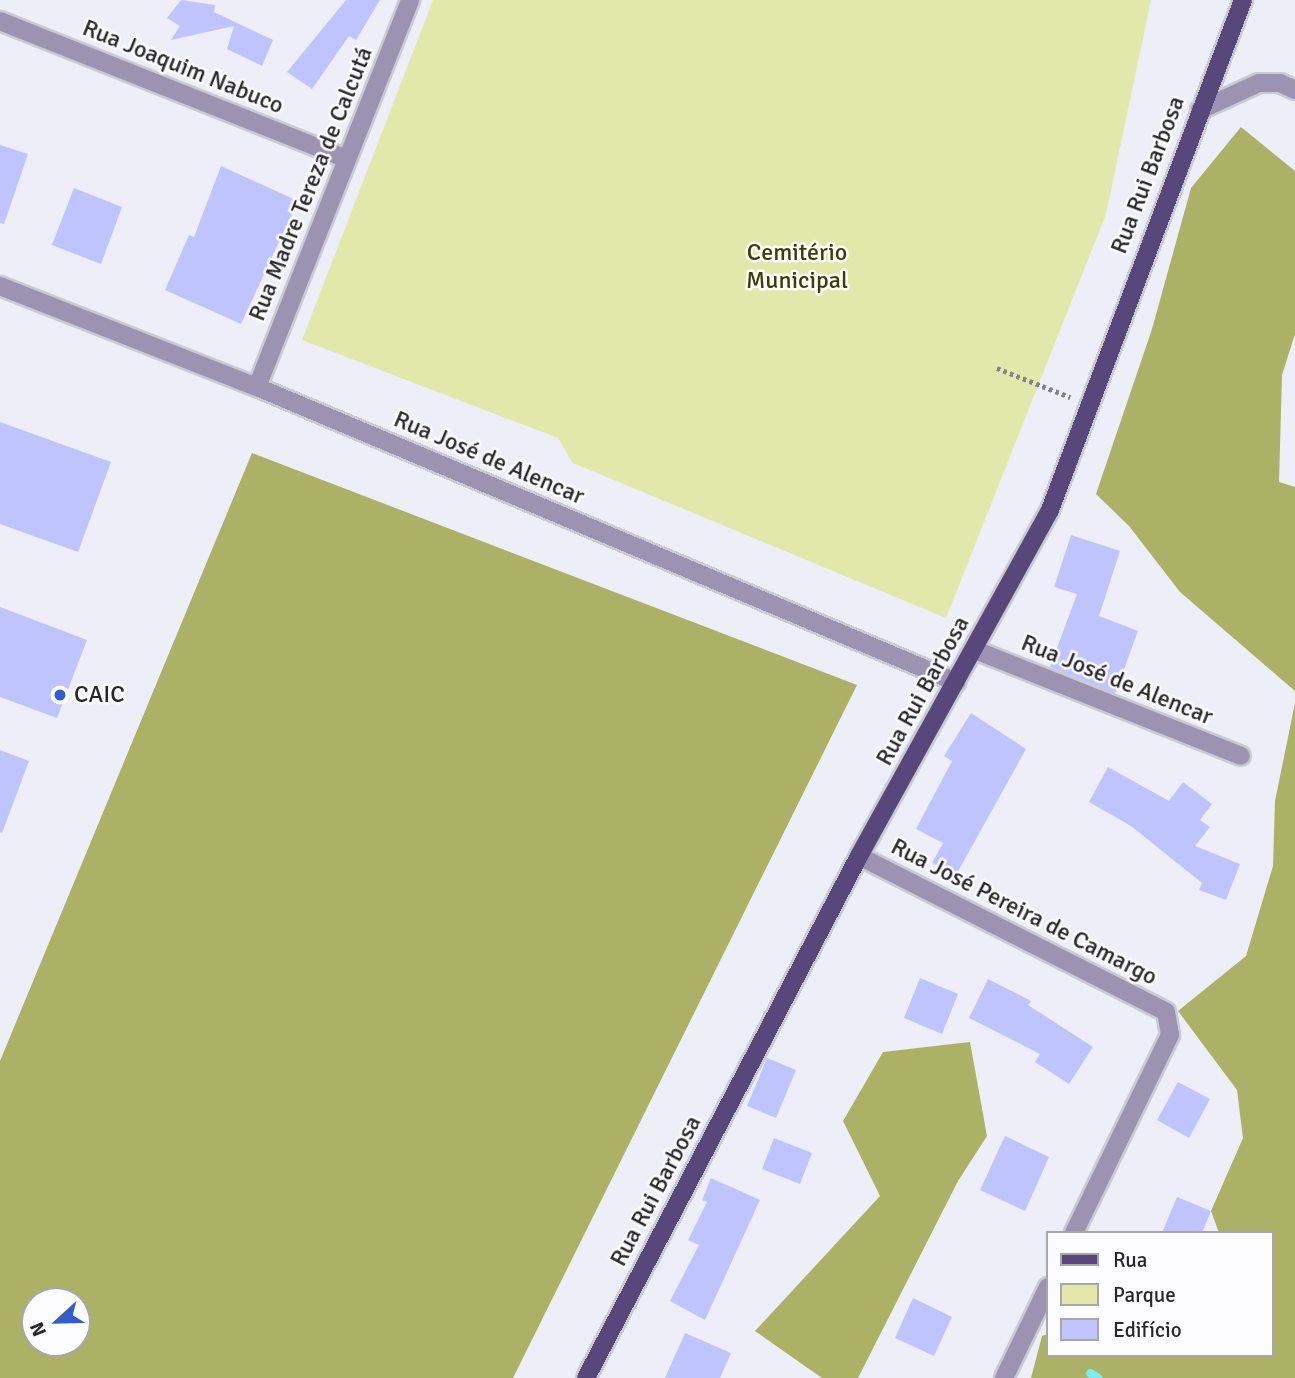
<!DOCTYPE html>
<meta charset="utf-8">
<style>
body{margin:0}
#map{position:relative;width:1295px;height:1378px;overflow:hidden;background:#edeef7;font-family:Signika,sans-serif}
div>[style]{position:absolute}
.green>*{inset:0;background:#e2e8a9}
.forest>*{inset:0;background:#acb265}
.stream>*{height:9px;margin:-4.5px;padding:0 4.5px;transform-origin:4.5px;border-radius:4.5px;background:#7febf0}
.building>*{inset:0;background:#c0c4fe}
.path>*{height:4.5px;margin-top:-2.25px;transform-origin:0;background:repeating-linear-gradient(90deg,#84858b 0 3.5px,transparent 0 7px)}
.roads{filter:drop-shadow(2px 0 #cacad2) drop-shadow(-2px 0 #cacad2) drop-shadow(0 2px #cacad2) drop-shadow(0 -2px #cacad2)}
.minor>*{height:18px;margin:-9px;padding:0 9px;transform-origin:9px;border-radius:9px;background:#9b93b1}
.major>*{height:18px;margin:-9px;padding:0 9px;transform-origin:9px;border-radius:9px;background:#57477b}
.dots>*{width:19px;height:19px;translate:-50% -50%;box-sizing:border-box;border:4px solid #fcfcfe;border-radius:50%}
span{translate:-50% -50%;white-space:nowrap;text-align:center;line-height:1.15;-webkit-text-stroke:5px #fcfcfe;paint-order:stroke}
.street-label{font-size:24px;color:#28282c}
.park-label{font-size:24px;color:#3b3e00}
.poi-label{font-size:24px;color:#28282c}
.left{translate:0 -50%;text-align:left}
.legend{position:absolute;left:1046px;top:1231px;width:228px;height:126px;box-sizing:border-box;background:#fcfcfe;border:2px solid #a7a7aa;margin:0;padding:9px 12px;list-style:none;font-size:21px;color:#28282c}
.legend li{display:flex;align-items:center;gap:14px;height:35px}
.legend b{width:35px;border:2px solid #a7a7aa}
.north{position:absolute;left:21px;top:1287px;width:70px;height:70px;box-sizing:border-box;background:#fcfcfe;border:2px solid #a7a7aa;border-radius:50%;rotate:248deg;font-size:19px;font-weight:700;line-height:28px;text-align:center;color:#28282c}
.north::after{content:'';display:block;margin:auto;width:24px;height:32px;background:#335ccc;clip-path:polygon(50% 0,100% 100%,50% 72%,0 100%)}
</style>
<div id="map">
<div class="green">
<i style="clip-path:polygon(433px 0,1151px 0,1106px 214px,946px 618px,573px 463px,558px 438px,302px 340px)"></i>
</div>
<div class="forest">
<i style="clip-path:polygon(1241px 127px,1295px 171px,1295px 334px,1282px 375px,1279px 482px,1295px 487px,1295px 691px,1180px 592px,1129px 526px,1096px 494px,1152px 329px,1191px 188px)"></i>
<i style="clip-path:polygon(evenodd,252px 453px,857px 685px,513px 1378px,0 1378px,0 1061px,252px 453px,77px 1301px,77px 1343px,35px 1343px,35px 1301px,77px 1301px)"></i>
<i style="clip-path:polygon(1295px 703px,1295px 1378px,1031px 1378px,1042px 1336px,1048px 1334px,1048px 1355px,1272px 1355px,1272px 1233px,1219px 1233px,1211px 1211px,1243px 1138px,1237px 1090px,1178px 1011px,1246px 956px,1273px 866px,1275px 801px)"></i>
<i style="clip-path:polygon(970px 1042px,987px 1136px,958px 1181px,858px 1378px,822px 1378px,755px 1331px,880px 1196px,843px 1121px,883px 1052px)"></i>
</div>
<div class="stream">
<i style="left:1090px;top:1373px;width:9px;rotate:32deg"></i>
</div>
<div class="building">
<i style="clip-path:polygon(181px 0,215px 5px,214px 12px,273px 40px,262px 66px,227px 49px,234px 26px,171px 40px,180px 26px,167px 18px)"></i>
<i style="clip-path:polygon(346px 0,380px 0,356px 40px,349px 36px,312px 89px,287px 72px)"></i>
<i style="clip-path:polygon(0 145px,28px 154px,4px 224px,0 223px)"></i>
<i style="clip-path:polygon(221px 166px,298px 201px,241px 324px,165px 290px,189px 235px,194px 237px)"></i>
<i style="clip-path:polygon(74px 188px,122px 207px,101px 264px,52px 245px)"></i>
<i style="clip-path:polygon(0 422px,111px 462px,78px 552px,0 524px)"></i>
<i style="clip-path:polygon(1071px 535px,1120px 551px,1099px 616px,1138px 631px,1115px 694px,1050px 667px,1077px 594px,1054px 587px)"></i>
<i style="clip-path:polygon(0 607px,87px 640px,57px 718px,0 697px)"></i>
<i style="clip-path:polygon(971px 713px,1026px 749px,956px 875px,932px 863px,943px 843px,916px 829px,952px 761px,944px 756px)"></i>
<i style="clip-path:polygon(0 750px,29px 761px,2px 833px,0 832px)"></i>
<i style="clip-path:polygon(1108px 767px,1169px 801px,1183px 782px,1212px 804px,1200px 820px,1210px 827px,1195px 846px,1240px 864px,1226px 900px,1199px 890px,1202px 883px,1131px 826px,1089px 802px)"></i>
<i style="clip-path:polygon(920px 978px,958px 994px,942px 1034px,904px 1018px)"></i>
<i style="clip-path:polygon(988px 979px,1031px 1001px,1028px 1005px,1093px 1047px,1069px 1084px,1035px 1062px,1040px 1054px,969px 1018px)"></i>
<i style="clip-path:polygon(767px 1058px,796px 1070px,776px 1118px,747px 1106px)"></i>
<i style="clip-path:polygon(1178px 1082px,1210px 1099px,1189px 1138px,1157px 1120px)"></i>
<i style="clip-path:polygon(1005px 1136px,1049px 1157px,1025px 1211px,980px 1190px)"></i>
<i style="clip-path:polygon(774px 1138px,812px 1153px,800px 1184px,762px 1169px)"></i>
<i style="clip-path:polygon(711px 1178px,760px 1200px,705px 1320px,670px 1301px,699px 1245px,688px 1240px,707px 1202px,702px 1200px)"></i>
<i style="clip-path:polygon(1177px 1197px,1211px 1211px,1202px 1233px,1162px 1233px)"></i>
<i style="clip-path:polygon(913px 1298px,952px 1317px,934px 1356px,895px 1338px)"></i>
<i style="clip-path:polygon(685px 1333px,731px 1353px,720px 1378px,665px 1378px)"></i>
</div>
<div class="path">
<i style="left:997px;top:368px;width:79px;rotate:21.7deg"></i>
</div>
<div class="roads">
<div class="minor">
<i style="left:0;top:21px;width:373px;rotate:21.7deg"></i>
<i style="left:1200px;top:110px;width:65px;rotate:-24.6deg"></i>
<i style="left:1259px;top:83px;width:21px"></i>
<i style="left:1280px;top:83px;width:17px;rotate:25deg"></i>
<i style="left:0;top:286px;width:276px;rotate:21.5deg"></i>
<i style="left:257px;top:387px;width:759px;rotate:22.88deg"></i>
<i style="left:257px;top:387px;width:416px;rotate:-68.4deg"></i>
<i style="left:975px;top:650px;width:286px;rotate:21.7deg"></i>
<i style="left:859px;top:856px;width:344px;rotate:26.9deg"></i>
<i style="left:1166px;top:1012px;width:23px;rotate:80deg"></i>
<i style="left:1170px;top:1035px;width:220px;rotate:115.9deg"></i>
<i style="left:1004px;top:1378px;width:101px;rotate:-64.2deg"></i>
</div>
<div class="major">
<i style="left:586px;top:1378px;width:589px;rotate:-62.39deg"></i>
<i style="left:859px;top:856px;width:395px;rotate:-61.1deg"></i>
<i style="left:1050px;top:510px;width:545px;rotate:-69.27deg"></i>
</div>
</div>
<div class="dots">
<i style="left:60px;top:695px;background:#335ccc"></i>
</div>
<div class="street-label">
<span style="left:183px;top:67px;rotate:22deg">Rua Joaquim Nabuco</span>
<span style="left:1148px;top:175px;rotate:-69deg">Rua Rui Barbosa</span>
<span style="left:311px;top:184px;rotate:-68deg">Rua Madre Tereza de Calcutá</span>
<span style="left:489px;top:458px;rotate:23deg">Rua José de Alencar</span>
<span style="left:1117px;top:680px;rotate:22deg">Rua José de Alencar</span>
<span style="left:923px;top:691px;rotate:-61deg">Rua Rui Barbosa</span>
<span style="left:1024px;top:912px;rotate:27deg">Rua José Pereira de Camargo</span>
<span style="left:656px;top:1191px;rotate:-62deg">Rua Rui Barbosa</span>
</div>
<div class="park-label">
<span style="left:797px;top:267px">Cemitério<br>Municipal</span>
</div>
<div class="poi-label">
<span class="left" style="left:74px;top:695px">CAIC</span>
</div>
<ul class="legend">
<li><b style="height:9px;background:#57477b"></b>Rua</li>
<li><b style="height:19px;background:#e2e8a9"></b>Parque</li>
<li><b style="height:19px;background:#c0c4fe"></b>Edifício</li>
</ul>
<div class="north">N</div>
</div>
